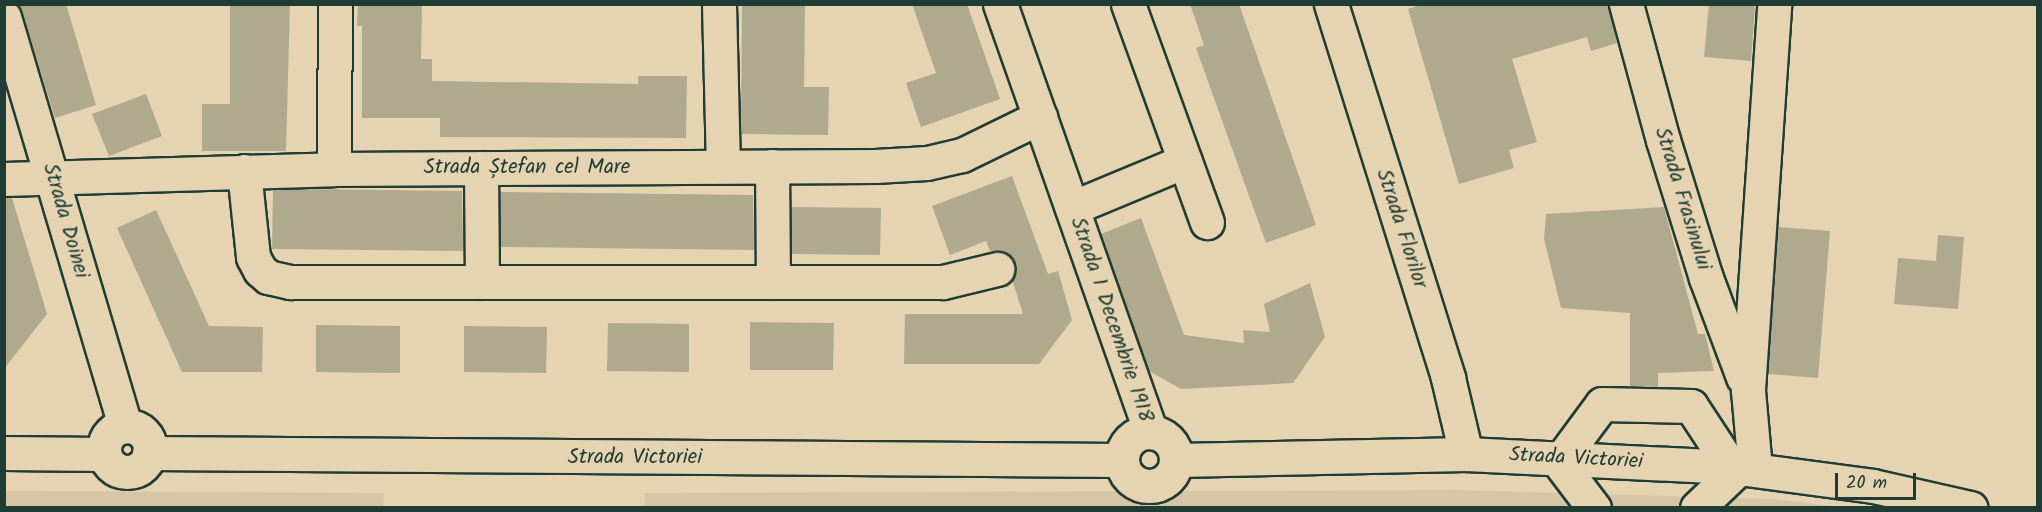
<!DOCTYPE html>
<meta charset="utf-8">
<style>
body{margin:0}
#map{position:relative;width:2042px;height:512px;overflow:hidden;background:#e6d3b1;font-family:Kalam,sans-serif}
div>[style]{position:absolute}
.built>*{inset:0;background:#d6c6a6}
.building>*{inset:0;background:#afa98e}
.roads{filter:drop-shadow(2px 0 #1f3d34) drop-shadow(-2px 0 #1f3d34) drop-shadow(0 2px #1f3d34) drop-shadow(0 -2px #1f3d34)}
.minor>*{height:33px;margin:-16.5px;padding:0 16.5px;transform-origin:16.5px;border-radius:16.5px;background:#e6d3b1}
.major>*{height:33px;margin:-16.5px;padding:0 16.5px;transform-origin:16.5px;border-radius:16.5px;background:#e6d3b1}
.major>.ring{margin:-16.5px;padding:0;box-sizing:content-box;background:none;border:33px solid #e6d3b1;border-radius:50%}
span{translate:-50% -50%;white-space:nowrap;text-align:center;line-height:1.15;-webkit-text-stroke:6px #e6d3b1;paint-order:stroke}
.street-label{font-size:21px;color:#1f3d34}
.frame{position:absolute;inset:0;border:6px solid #1f3d34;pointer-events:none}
.scale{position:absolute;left:1835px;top:473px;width:81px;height:27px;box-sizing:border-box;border:3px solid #1f3d34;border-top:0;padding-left:8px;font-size:18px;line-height:21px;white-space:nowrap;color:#1f3d34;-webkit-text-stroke:4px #e6d3b1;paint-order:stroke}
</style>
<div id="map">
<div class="built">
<i style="clip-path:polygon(1455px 490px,1774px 499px,1843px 507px,645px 508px,645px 493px)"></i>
<i style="clip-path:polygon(5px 491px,384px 493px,383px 507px,5px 508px)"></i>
</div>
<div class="building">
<i style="clip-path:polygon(20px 4px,66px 4px,96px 105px,55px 118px)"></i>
<i style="clip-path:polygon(230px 4px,290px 4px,286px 151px,202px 151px,202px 104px,230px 104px)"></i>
<i style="clip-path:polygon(358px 4px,422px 4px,421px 59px,432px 59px,432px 81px,638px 84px,638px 76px,687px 76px,686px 138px,440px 137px,440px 118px,362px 118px,362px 26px,357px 26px)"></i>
<i style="clip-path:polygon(742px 4px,805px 4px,804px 87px,829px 87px,828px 135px,741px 134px)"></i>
<i style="clip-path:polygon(912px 4px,967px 4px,1000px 99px,921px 127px,906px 83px,936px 73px)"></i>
<i style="clip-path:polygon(1190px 4px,1239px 4px,1316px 225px,1266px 243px,1196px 48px,1204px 45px)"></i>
<i style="clip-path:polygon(1423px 4px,1608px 4px,1617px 43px,1591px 51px,1587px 37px,1512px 59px,1537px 142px,1509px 150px,1514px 168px,1459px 184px,1408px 9px)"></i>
<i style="clip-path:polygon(1709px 4px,1755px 4px,1751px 61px,1704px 57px)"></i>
<i style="clip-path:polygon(146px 94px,162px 136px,109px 156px,92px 114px)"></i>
<i style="clip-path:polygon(1012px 176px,1048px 274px,1058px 271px,1072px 320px,1039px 364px,904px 364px,905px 314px,1023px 314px,1012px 279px,1015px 265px,1011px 257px,1004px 251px,990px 251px,986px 241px,950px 255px,932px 206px)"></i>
<i style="clip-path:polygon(299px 189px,462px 191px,463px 251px,272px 249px,273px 190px)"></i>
<i style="clip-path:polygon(500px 192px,753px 195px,754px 250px,500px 247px)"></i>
<i style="clip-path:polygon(4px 198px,12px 198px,47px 314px,4px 369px)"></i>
<i style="clip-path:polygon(791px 207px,881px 208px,880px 255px,792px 254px)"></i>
<i style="clip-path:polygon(1664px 207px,1698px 334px,1705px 334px,1714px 371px,1658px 373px,1658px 387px,1630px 386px,1630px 313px,1561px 308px,1544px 239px,1546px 214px)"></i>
<i style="clip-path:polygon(156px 210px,209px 326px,263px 327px,262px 372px,182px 372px,117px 228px)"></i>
<i style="clip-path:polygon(1141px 218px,1184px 335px,1244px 343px,1243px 330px,1270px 332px,1264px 304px,1310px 283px,1325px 337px,1293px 383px,1181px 389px,1149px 371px,1101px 234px)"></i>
<i style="clip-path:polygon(1778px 227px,1830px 231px,1818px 378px,1768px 374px)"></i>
<i style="clip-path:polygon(1938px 235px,1964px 237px,1958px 309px,1894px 304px,1898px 258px,1936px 261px)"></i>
<i style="clip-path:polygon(750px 322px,834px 323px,833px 370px,750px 370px)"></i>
<i style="clip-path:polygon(608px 323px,689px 324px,689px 372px,607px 371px)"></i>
<i style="clip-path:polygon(316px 325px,400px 326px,400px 373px,316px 372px)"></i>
<i style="clip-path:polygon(464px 326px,547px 327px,546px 373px,464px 372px)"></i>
</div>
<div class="roads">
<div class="minor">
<i style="left:719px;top:4px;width:162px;rotate:88.6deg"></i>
<i style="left:1000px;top:4px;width:454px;rotate:70.6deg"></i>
<i style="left:1128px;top:4px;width:232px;rotate:70.1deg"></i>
<i style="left:1331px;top:4px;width:392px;rotate:72.6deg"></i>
<i style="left:1448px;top:378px;width:78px;rotate:76.7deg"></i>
<i style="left:1626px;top:4px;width:141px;rotate:74.8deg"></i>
<i style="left:1663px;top:140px;width:145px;rotate:72.7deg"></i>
<i style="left:1706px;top:278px;width:106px;rotate:69.5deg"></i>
<i style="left:4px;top:17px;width:427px;rotate:73.5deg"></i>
<i style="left:772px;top:166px;width:116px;rotate:89.5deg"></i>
<i style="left:481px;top:168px;width:114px;rotate:89.5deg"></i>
<i style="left:334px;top:169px;width:165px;rotate:-89.7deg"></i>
<i style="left:244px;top:171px;width:86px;rotate:84deg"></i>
<i style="left:253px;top:257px;width:15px;rotate:62deg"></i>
<i style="left:260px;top:270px;width:11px;rotate:41deg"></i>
<i style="left:268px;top:277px;width:23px;rotate:13deg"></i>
<i style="left:290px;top:282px;width:653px"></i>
<i style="left:943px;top:282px;width:56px;rotate:-13.5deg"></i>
<i style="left:4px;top:179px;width:330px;rotate:-1.7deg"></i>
<i style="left:334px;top:169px;width:541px;rotate:-0.32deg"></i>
<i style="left:875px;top:166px;width:52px;rotate:-3.3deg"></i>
<i style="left:927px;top:163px;width:36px;rotate:-13deg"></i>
<i style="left:962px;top:155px;width:87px;rotate:-26deg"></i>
<i style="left:1072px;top:208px;width:122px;rotate:-22.6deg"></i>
<i style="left:1556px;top:458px;width:63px;rotate:52.8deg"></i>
<i style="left:1562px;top:458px;width:67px;rotate:-53.5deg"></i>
<i style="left:1602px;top:404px;width:89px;rotate:1.3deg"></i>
<i style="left:1691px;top:406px;width:73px;rotate:56.7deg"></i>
<i style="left:1755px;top:469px;width:79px;rotate:-95.1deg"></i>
<i style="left:1748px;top:390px;width:387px;rotate:-86.1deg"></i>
<i style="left:1697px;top:508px;width:59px;rotate:-43.6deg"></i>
</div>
<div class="major">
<i class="ring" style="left:104px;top:426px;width:13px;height:13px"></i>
<i class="ring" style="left:1122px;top:432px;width:21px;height:21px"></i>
<i style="left:4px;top:453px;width:100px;rotate:0.6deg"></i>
<i style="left:149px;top:453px;width:972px;rotate:0.41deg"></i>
<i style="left:1177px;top:460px;width:289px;rotate:-1.2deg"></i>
<i style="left:1466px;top:454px;width:265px;rotate:2.8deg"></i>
<i style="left:1731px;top:467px;width:143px;rotate:7.6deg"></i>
<i style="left:1873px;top:486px;width:100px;rotate:12.7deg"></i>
</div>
</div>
<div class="street-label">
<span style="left:527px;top:168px">Strada Ștefan cel Mare</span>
<span style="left:1682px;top:199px;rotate:73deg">Strada Frasinului</span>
<span style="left:65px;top:221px;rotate:74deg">Strada Doinei</span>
<span style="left:1401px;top:229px;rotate:72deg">Strada Florilor</span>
<span style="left:1111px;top:320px;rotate:71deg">Strada 1 Decembrie 1918</span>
<span style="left:635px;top:458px">Strada Victoriei</span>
<span style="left:1576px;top:459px;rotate:3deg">Strada Victoriei</span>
</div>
<div class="frame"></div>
<div class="scale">20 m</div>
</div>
